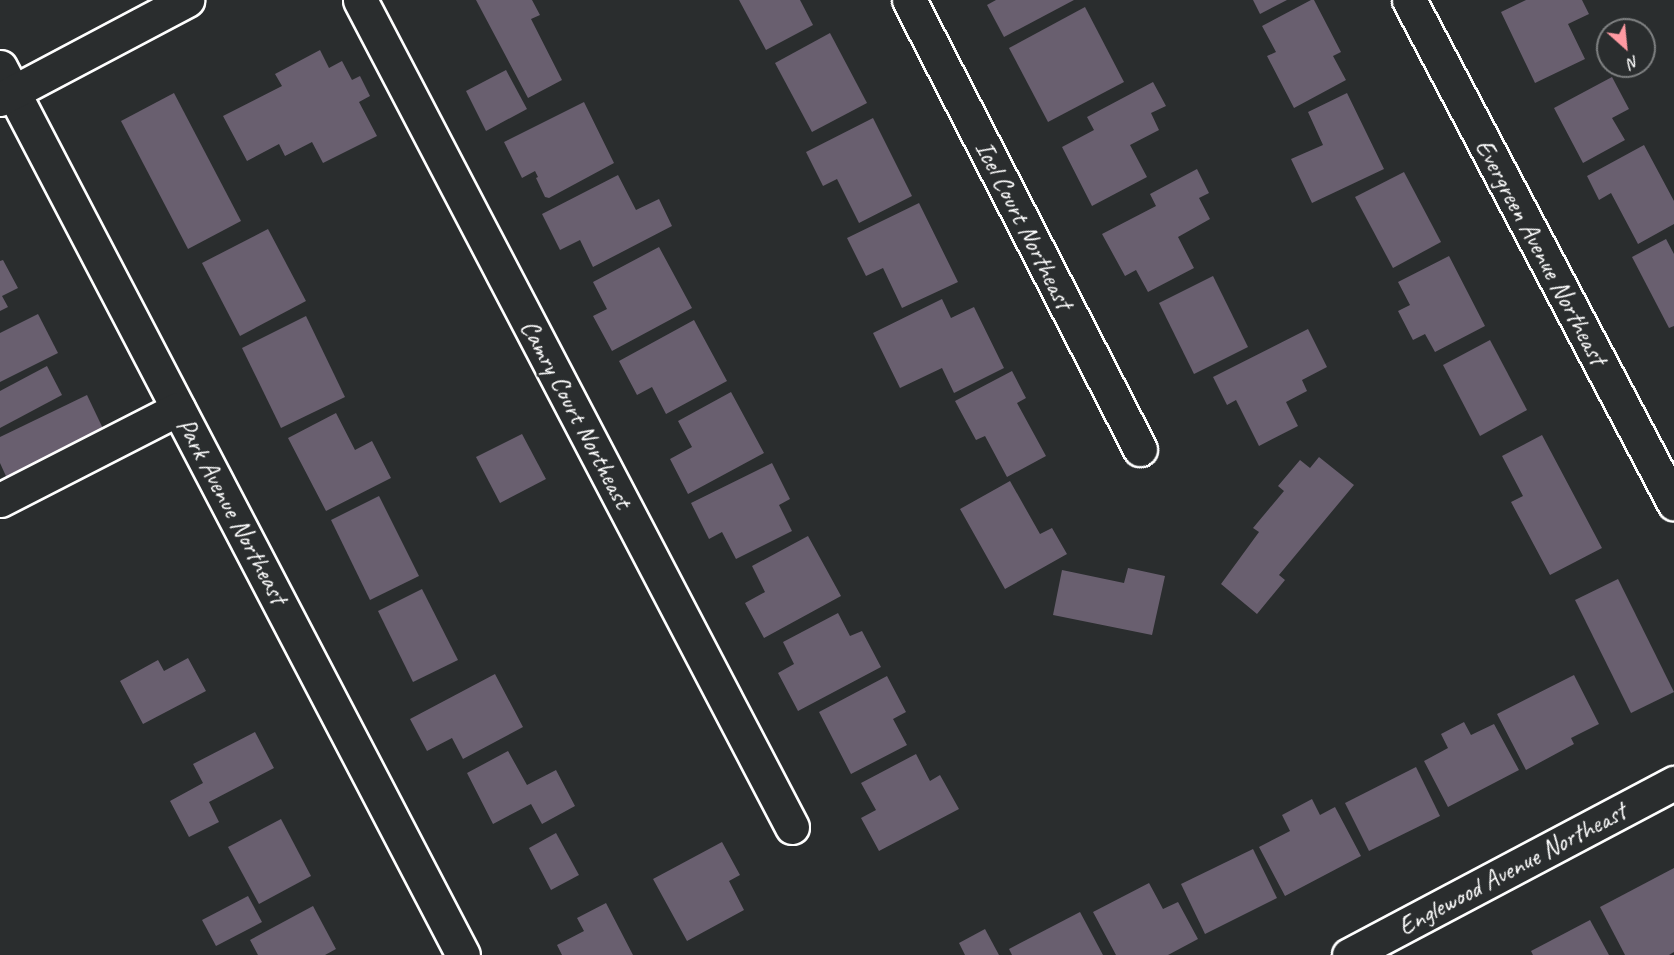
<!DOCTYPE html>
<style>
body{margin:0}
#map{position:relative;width:1674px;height:955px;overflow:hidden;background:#2a2d2e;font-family:Caveat,sans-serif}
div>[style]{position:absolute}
.building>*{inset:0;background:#695f6f}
.roads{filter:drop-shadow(2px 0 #fff) drop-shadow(-2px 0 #fff) drop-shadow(0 2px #fff) drop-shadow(0 -2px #fff)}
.minor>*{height:33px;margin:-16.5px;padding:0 16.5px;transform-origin:16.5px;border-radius:16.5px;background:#2a2d2e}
span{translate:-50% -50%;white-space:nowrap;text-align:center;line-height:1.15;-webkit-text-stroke:4.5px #2a2d2e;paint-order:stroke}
.street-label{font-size:26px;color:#fff}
.north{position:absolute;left:1596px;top:18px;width:60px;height:60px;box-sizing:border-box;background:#2a2d2e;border:2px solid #7f8182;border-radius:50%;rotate:153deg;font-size:16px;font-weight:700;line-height:24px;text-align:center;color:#fff}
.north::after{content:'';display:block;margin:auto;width:21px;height:27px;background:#ff9aa2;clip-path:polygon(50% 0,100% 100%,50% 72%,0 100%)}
</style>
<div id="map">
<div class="building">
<i style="clip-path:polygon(476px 0,532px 0,540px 15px,531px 19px,562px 80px,528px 98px)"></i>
<i style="clip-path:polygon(739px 0,800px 0,813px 25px,766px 50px)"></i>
<i style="clip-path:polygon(996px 0,1074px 0,1004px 37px,987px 5px)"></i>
<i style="clip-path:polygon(1253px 0,1287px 0,1260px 14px)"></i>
<i style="clip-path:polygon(1311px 0,1314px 0,1341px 52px,1333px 56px,1346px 80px,1294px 108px,1267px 56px,1276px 52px,1262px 26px)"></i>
<i style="clip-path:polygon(1526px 0,1582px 0,1589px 14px,1568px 24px,1585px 59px,1535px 83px,1501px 12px)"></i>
<i style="clip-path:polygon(1085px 7px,1124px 82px,1048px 122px,1009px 48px)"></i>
<i style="clip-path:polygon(830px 33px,867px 103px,812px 132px,775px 63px)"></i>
<i style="clip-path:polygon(320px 50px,329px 68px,342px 61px,352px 80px,360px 76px,370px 96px,359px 102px,377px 136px,323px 163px,312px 142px,285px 156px,279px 144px,247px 161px,223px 116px,282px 86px,275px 74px)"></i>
<i style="clip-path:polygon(506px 70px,527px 109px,486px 131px,466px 91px)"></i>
<i style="clip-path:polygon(1612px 77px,1629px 109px,1612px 118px,1625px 140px,1583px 163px,1554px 108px)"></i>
<i style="clip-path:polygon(1153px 82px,1166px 106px,1151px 113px,1159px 130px,1130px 145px,1147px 177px,1092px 206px,1062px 147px,1094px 130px,1087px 117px)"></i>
<i style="clip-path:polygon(174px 93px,241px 221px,188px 249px,121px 121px)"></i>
<i style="clip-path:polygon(1347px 93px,1384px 169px,1312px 203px,1291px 159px,1323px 145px,1308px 112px)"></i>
<i style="clip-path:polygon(584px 102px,614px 163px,549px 198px,545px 197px,536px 178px,538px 177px,535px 171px,522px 178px,504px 142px)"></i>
<i style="clip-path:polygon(873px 118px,912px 196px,859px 223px,837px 179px,823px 186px,806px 152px)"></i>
<i style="clip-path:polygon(1644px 145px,1674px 201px,1674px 224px,1638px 244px,1611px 193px,1599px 200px,1587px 176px)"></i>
<i style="clip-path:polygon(1197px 169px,1209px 193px,1199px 198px,1210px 219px,1178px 237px,1194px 268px,1148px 292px,1136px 270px,1125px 276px,1102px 234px,1156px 206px,1150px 194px)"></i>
<i style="clip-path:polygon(1404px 172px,1441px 242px,1393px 268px,1355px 197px)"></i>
<i style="clip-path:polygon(618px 175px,636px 210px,659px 199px,672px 226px,593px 267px,580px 240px,560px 250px,542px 214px)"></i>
<i style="clip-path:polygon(919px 203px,958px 282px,902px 308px,883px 268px,866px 276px,847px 238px)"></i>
<i style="clip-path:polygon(268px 229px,306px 301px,240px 336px,202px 263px)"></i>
<i style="clip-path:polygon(1666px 239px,1674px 254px,1674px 326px,1669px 328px,1632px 257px)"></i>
<i style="clip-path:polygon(659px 247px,692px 308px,612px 351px,593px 316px,607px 309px,593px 282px)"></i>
<i style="clip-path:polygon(1449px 256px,1485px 326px,1435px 352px,1425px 334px,1413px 340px,1398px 311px,1410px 305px,1398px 282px)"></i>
<i style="clip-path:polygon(3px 260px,18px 288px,2px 296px,8px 307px,0 311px,0 261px)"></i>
<i style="clip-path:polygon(1213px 276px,1248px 347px,1194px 374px,1159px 303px)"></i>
<i style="clip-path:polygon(942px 299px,951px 318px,974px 307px,1004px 368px,954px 393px,942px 368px,900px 388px,873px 333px)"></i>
<i style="clip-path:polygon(38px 314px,58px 353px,0 382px,0 333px)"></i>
<i style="clip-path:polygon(306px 316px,345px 397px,281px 428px,242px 348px)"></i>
<i style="clip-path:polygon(694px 320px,727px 381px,666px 414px,652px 387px,637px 395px,619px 361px)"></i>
<i style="clip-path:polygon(1308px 329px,1327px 367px,1302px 380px,1307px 391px,1286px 402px,1298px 426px,1259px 446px,1236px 400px,1227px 405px,1213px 377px)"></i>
<i style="clip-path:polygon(1490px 340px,1527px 410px,1480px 436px,1443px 365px)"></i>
<i style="clip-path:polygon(47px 366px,62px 395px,0 428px,0 391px)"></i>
<i style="clip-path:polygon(1012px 371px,1026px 398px,1017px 403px,1046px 456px,1007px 477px,985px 436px,976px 440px,955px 401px)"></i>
<i style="clip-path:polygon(731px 392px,764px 453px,688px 494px,670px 459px,692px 447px,678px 421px)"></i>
<i style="clip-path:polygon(87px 395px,107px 437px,10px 485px,0 463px,0 437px)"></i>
<i style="clip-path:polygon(336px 413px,355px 450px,372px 441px,391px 478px,326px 511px,288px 438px)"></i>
<i style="clip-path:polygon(522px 434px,546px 479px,500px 503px,476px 457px)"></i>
<i style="clip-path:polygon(1542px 435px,1602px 548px,1550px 575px,1511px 502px,1523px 496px,1502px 456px)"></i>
<i style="clip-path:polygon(1319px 457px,1354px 485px,1279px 575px,1285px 580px,1257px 614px,1221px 584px,1259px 532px,1253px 528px,1284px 491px,1278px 486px,1300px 460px,1310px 468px)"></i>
<i style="clip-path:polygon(772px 463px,790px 499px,779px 505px,792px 531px,736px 559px,722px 532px,709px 539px,691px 503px)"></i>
<i style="clip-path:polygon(1010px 481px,1040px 534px,1052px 528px,1067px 554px,1005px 589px,960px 509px)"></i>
<i style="clip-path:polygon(379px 496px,419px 576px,370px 600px,331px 520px)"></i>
<i style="clip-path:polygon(808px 536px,841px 596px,764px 638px,745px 603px,765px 592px,752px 566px)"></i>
<i style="clip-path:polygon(1128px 568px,1165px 576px,1152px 635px,1053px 615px,1062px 570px,1124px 583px)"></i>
<i style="clip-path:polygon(1618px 579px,1674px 692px,1631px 713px,1575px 600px)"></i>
<i style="clip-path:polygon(422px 589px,458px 660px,413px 682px,378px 611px)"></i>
<i style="clip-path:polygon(838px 613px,850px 636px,862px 631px,881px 667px,798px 711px,778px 673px,794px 664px,783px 642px)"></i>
<i style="clip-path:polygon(188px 658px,206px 691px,143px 724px,120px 681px,158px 660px,164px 671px)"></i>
<i style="clip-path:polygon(495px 674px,523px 727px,463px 759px,452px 738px,427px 751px,410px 719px)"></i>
<i style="clip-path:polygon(1574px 675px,1599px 724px,1571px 738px,1574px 744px,1526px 770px,1497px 714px)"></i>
<i style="clip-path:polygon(887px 676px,906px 712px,893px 719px,907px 745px,851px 774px,819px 712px)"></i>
<i style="clip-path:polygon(1464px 722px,1471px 735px,1494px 724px,1519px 770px,1448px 807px,1424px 761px,1448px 748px,1441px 734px)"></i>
<i style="clip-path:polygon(255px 732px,274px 768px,209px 802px,219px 822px,189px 837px,170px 801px,203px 783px,193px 764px)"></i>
<i style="clip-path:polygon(508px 751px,527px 785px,556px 770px,575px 806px,542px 824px,531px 804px,493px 824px,467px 773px)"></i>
<i style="clip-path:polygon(916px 754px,930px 781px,940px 775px,959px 809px,879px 851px,861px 818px,876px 810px,861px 783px)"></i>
<i style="clip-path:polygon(1416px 767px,1440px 816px,1369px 851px,1345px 803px)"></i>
<i style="clip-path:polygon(1312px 799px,1320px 815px,1335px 807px,1361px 856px,1285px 896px,1259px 847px,1290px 831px,1282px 815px)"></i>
<i style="clip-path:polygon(281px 819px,311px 876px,259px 904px,228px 847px)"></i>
<i style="clip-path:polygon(556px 833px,579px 875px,551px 890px,529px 848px)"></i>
<i style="clip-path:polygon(722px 842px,740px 875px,729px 881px,744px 910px,687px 941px,653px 879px)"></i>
<i style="clip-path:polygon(1253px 849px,1277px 898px,1205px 934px,1181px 884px)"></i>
<i style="clip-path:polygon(1674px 868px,1674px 952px,1669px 955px,1625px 955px,1600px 907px)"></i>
<i style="clip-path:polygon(1149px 883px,1163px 909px,1178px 902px,1198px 939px,1168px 955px,1116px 955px,1093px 912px)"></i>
<i style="clip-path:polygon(248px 896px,262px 922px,216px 946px,202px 920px)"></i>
<i style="clip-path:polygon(606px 903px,633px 955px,562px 955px,557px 945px,584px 931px,577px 918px)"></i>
<i style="clip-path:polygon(313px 906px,336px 949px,325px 955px,258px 955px,250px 940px)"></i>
<i style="clip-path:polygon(1080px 912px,1103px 955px,1012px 955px,1009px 949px)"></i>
<i style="clip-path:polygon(1590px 920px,1609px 955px,1533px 955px,1531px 951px)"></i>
<i style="clip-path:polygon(985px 929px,999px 955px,965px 955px,959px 943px)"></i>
</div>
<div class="roads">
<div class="minor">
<i style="left:360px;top:0;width:933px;rotate:62.42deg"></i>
<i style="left:909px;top:0;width:505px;rotate:62.78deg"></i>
<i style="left:1409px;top:0;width:569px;rotate:62.22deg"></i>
<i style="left:0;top:67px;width:1001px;rotate:62.46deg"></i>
<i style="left:0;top:99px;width:212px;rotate:-27.9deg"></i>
<i style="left:0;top:500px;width:200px;rotate:-27.1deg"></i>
<i style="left:1349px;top:955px;width:368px;rotate:-27.9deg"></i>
</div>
</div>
<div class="street-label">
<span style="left:1024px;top:225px;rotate:63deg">Icel Court Northeast</span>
<span style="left:1541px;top:252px;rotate:62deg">Evergreen Avenue Northeast</span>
<span style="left:576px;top:414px;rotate:62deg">Camry Court Northeast</span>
<span style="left:232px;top:511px;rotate:62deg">Park Avenue Northeast</span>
<span style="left:1512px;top:869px;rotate:-28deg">Englewood Avenue Northeast</span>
</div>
<div class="north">N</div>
</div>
